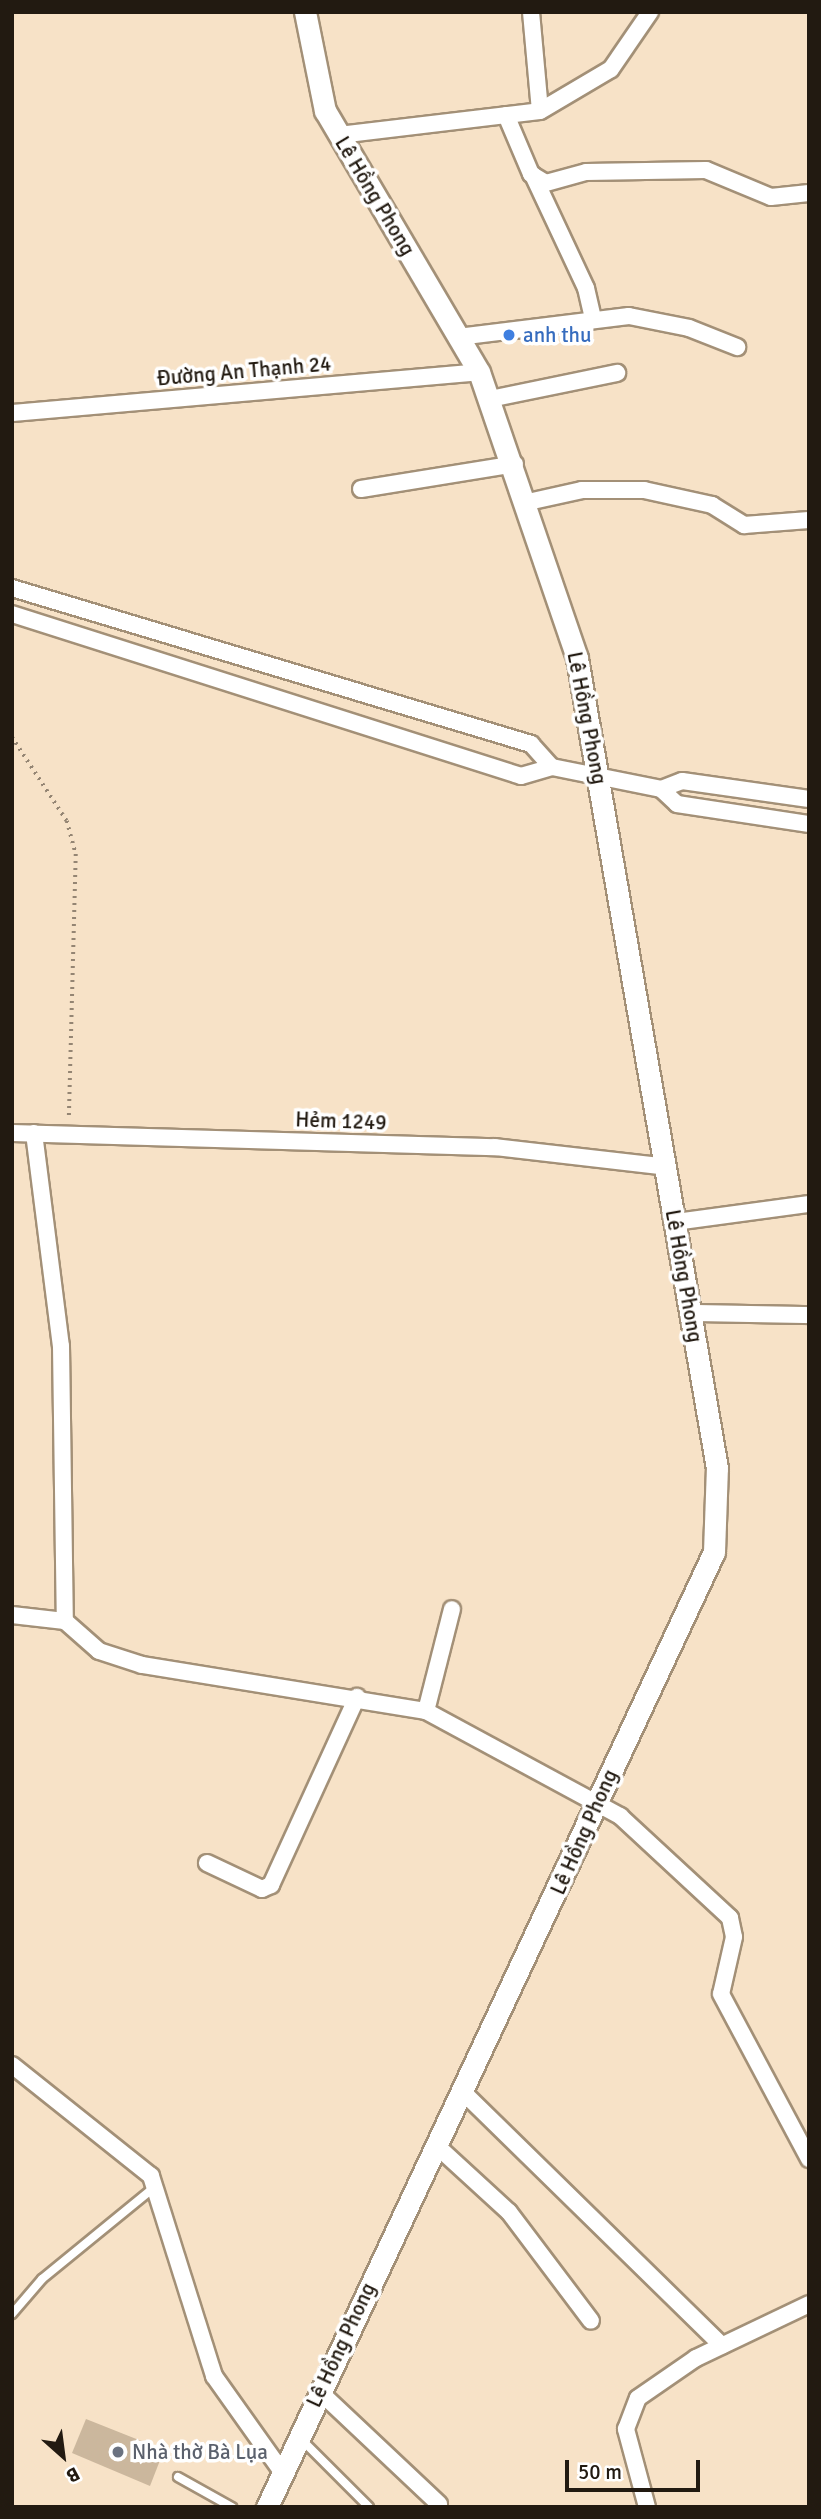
<!DOCTYPE html>
<meta charset="utf-8">
<style>
body{margin:0}
#map{position:relative;width:821px;height:2519px;overflow:hidden;background:#f7e2c7;font-family:Signika,sans-serif}
div>[style]{position:absolute}
.building>*{inset:0;background:#cbb79d}
.path>*{height:3.5px;margin-top:-1.75px;transform-origin:0;background:repeating-linear-gradient(90deg,#948573 0 2px,transparent 0 7px)}
.roads{filter:drop-shadow(2px 0 #a39077) drop-shadow(-2px 0 #a39077) drop-shadow(0 2px #a39077) drop-shadow(0 -2px #a39077)}
.service>*{height:8px;margin:-4px;padding:0 4px;transform-origin:4px;border-radius:4px;background:#fff}
.minor>*{height:16px;margin:-8px;padding:0 8px;transform-origin:8px;border-radius:8px;background:#fff}
.tertiary>*{height:21px;margin:-10.5px;padding:0 10.5px;transform-origin:10.5px;border-radius:10.5px;background:#fff}
.dots>*{width:19px;height:19px;translate:-50% -50%;box-sizing:border-box;border:4px solid #fff;border-radius:50%}
span{translate:-50% -50%;white-space:nowrap;text-align:center;line-height:1.15;-webkit-text-stroke:7px #fff;paint-order:stroke}
.street-label{font-size:21px;color:#221a11}
.shop-label{font-size:21px;color:#366cbe}
.left{translate:0 -50%;text-align:left}
.worship-label{font-size:21px;color:#5b616d}
.frame{position:absolute;inset:0;border:14px solid #221a11;pointer-events:none}
.north{position:absolute;left:28px;top:2421px;width:70px;height:70px;-webkit-text-stroke:5px #fff;paint-order:stroke;rotate:152deg;font-size:19px;font-weight:700;line-height:28px;text-align:center;color:#221a11}
.north::after{content:'';display:block;margin:auto;width:24px;height:32px;background:#221a11;clip-path:polygon(50% 0,100% 100%,50% 72%,0 100%)}
.scale{position:absolute;left:565px;top:2460px;width:135px;height:32px;box-sizing:border-box;border:4px solid #221a11;border-top:0;padding-left:9px;font-size:21px;line-height:24px;white-space:nowrap;color:#221a11;-webkit-text-stroke:5px #fff;paint-order:stroke}
</style>
<div id="map">
<div class="building">
<i style="clip-path:polygon(86px 2419px,164px 2450px,150px 2486px,72px 2453px)"></i>
</div>
<div class="path">
<i style="left:12px;top:737px;width:100px;rotate:56.8deg"></i>
<i style="left:67px;top:821px;width:34px;rotate:75deg"></i>
<i style="left:76px;top:854px;width:265px;rotate:91.5deg"></i>
</div>
<div class="roads">
<div class="service">
<i style="left:12px;top:2314px;width:46px;rotate:-49.4deg"></i>
<i style="left:42px;top:2279px;width:146px;rotate:-39.2deg"></i>
<i style="left:301px;top:2439px;width:96px;rotate:45deg"></i>
<i style="left:178px;top:2477px;width:62px;rotate:29.1deg"></i>
</div>
<div class="minor">
<i style="left:531px;top:12px;width:99px;rotate:84.8deg"></i>
<i style="left:506px;top:115px;width:64px;rotate:67deg"></i>
<i style="left:531px;top:174px;width:17px;rotate:31deg"></i>
<i style="left:546px;top:183px;width:41px;rotate:-15.4deg"></i>
<i style="left:586px;top:172px;width:120px;rotate:-1deg"></i>
<i style="left:706px;top:170px;width:70px;rotate:22.6deg"></i>
<i style="left:771px;top:197px;width:38px;rotate:-6deg"></i>
<i style="left:339px;top:135px;width:202px;rotate:-6.8deg"></i>
<i style="left:540px;top:111px;width:82px;rotate:-30.6deg"></i>
<i style="left:611px;top:69px;width:69px;rotate:-55.6deg"></i>
<i style="left:533px;top:175px;width:125px;rotate:64.9deg"></i>
<i style="left:586px;top:288px;width:31px;rotate:77deg"></i>
<i style="left:458px;top:337px;width:172px;rotate:-7deg"></i>
<i style="left:629px;top:316px;width:61px;rotate:11.3deg"></i>
<i style="left:689px;top:328px;width:52px;rotate:21.6deg"></i>
<i style="left:490px;top:399px;width:130px;rotate:-11.6deg"></i>
<i style="left:12px;top:413px;width:469px;rotate:-5deg"></i>
<i style="left:361px;top:489px;width:156px;rotate:-9.2deg"></i>
<i style="left:528px;top:502px;width:55px;rotate:-12.5deg"></i>
<i style="left:582px;top:490px;width:62px"></i>
<i style="left:644px;top:490px;width:70px;rotate:12.4deg"></i>
<i style="left:712px;top:505px;width:38px;rotate:32deg"></i>
<i style="left:744px;top:525px;width:65px;rotate:-4.4deg"></i>
<i style="left:12px;top:588px;width:542px;rotate:16.73deg"></i>
<i style="left:531px;top:744px;width:31px;rotate:48deg"></i>
<i style="left:12px;top:614px;width:534px;rotate:17.65deg"></i>
<i style="left:521px;top:776px;width:32px;rotate:-16deg"></i>
<i style="left:552px;top:767px;width:111px;rotate:11.4deg"></i>
<i style="left:809px;top:799px;width:128px;rotate:-171.9deg"></i>
<i style="left:682px;top:781px;width:22px;rotate:159deg"></i>
<i style="left:661px;top:789px;width:22px;rotate:43deg"></i>
<i style="left:677px;top:804px;width:134px;rotate:8.6deg"></i>
<i style="left:12px;top:1133px;width:483px;rotate:1.7deg"></i>
<i style="left:495px;top:1147px;width:173px;rotate:6.6deg"></i>
<i style="left:34px;top:1133px;width:215px;rotate:82.8deg"></i>
<i style="left:61px;top:1346px;width:275px;rotate:89.2deg"></i>
<i style="left:675px;top:1222px;width:135px;rotate:-7.7deg"></i>
<i style="left:691px;top:1313px;width:118px;rotate:1deg"></i>
<i style="left:12px;top:1615px;width:53px;rotate:6.5deg"></i>
<i style="left:65px;top:1621px;width:45px;rotate:41.4deg"></i>
<i style="left:99px;top:1651px;width:45px;rotate:18deg"></i>
<i style="left:142px;top:1665px;width:288px;rotate:9.2deg"></i>
<i style="left:426px;top:1711px;width:221px;rotate:28.4deg"></i>
<i style="left:620px;top:1816px;width:150px;rotate:42.8deg"></i>
<i style="left:730px;top:1918px;width:19px;rotate:78deg"></i>
<i style="left:734px;top:1937px;width:58px;rotate:102.8deg"></i>
<i style="left:721px;top:1994px;width:187px;rotate:61.9deg"></i>
<i style="left:426px;top:1711px;width:105px;rotate:-75.7deg"></i>
<i style="left:207px;top:1863px;width:61px;rotate:25.3deg"></i>
<i style="left:262px;top:1889px;width:10px;rotate:-24deg"></i>
<i style="left:271px;top:1885px;width:207px;rotate:-65.4deg"></i>
<i style="left:12px;top:2065px;width:178px;rotate:38.6deg"></i>
<i style="left:151px;top:2176px;width:210px;rotate:72.5deg"></i>
<i style="left:214px;top:2376px;width:119px;rotate:54.6deg"></i>
<i style="left:464px;top:2093px;width:361px;rotate:44.4deg"></i>
<i style="left:438px;top:2147px;width:96px;rotate:42.5deg"></i>
<i style="left:509px;top:2212px;width:136px;rotate:53deg"></i>
<i style="left:319px;top:2391px;width:165px;rotate:43.3deg"></i>
<i style="left:647px;top:2507px;width:81px;rotate:-105.1deg"></i>
<i style="left:626px;top:2429px;width:33px;rotate:-69deg"></i>
<i style="left:638px;top:2398px;width:70px;rotate:-34.6deg"></i>
<i style="left:696px;top:2358px;width:125px;rotate:-25.5deg"></i>
</div>
<div class="tertiary">
<i style="left:267px;top:2507px;width:1054px;rotate:-64.92deg"></i>
<i style="left:714px;top:1552px;width:84px;rotate:-88deg"></i>
<i style="left:717px;top:1468px;width:822px;rotate:-99.81deg"></i>
<i style="left:577px;top:658px;width:302px;rotate:-108.9deg"></i>
<i style="left:479px;top:372px;width:303px;rotate:-120.5deg"></i>
<i style="left:325px;top:111px;width:101px;rotate:-101.4deg"></i>
</div>
</div>
<div class="dots">
<i style="left:509px;top:335px;background:#3f7fe0"></i>
<i style="left:118px;top:2452px;background:#6b7280"></i>
</div>
<div class="street-label">
<span style="left:375px;top:196px;rotate:59deg">Lê Hồng Phong</span>
<span style="left:244px;top:371px;rotate:-5deg">Đường An Thạnh 24</span>
<span style="left:587px;top:718px;rotate:79deg">Lê Hồng Phong</span>
<span style="left:341px;top:1121px;rotate:2deg">Hẻm 1249</span>
<span style="left:684px;top:1276px;rotate:80deg">Lê Hồng Phong</span>
<span style="left:584px;top:1832px;rotate:-66deg">Lê Hồng Phong</span>
<span style="left:341px;top:2345px;rotate:-65deg">Lê Hồng Phong</span>
</div>
<div class="shop-label">
<span class="left" style="left:523px;top:335px">anh thu</span>
</div>
<div class="worship-label">
<span class="left" style="left:132px;top:2452px">Nhà thờ Bà Lụa</span>
</div>
<div class="frame"></div>
<div class="north">B</div>
<div class="scale">50 m</div>
</div>
